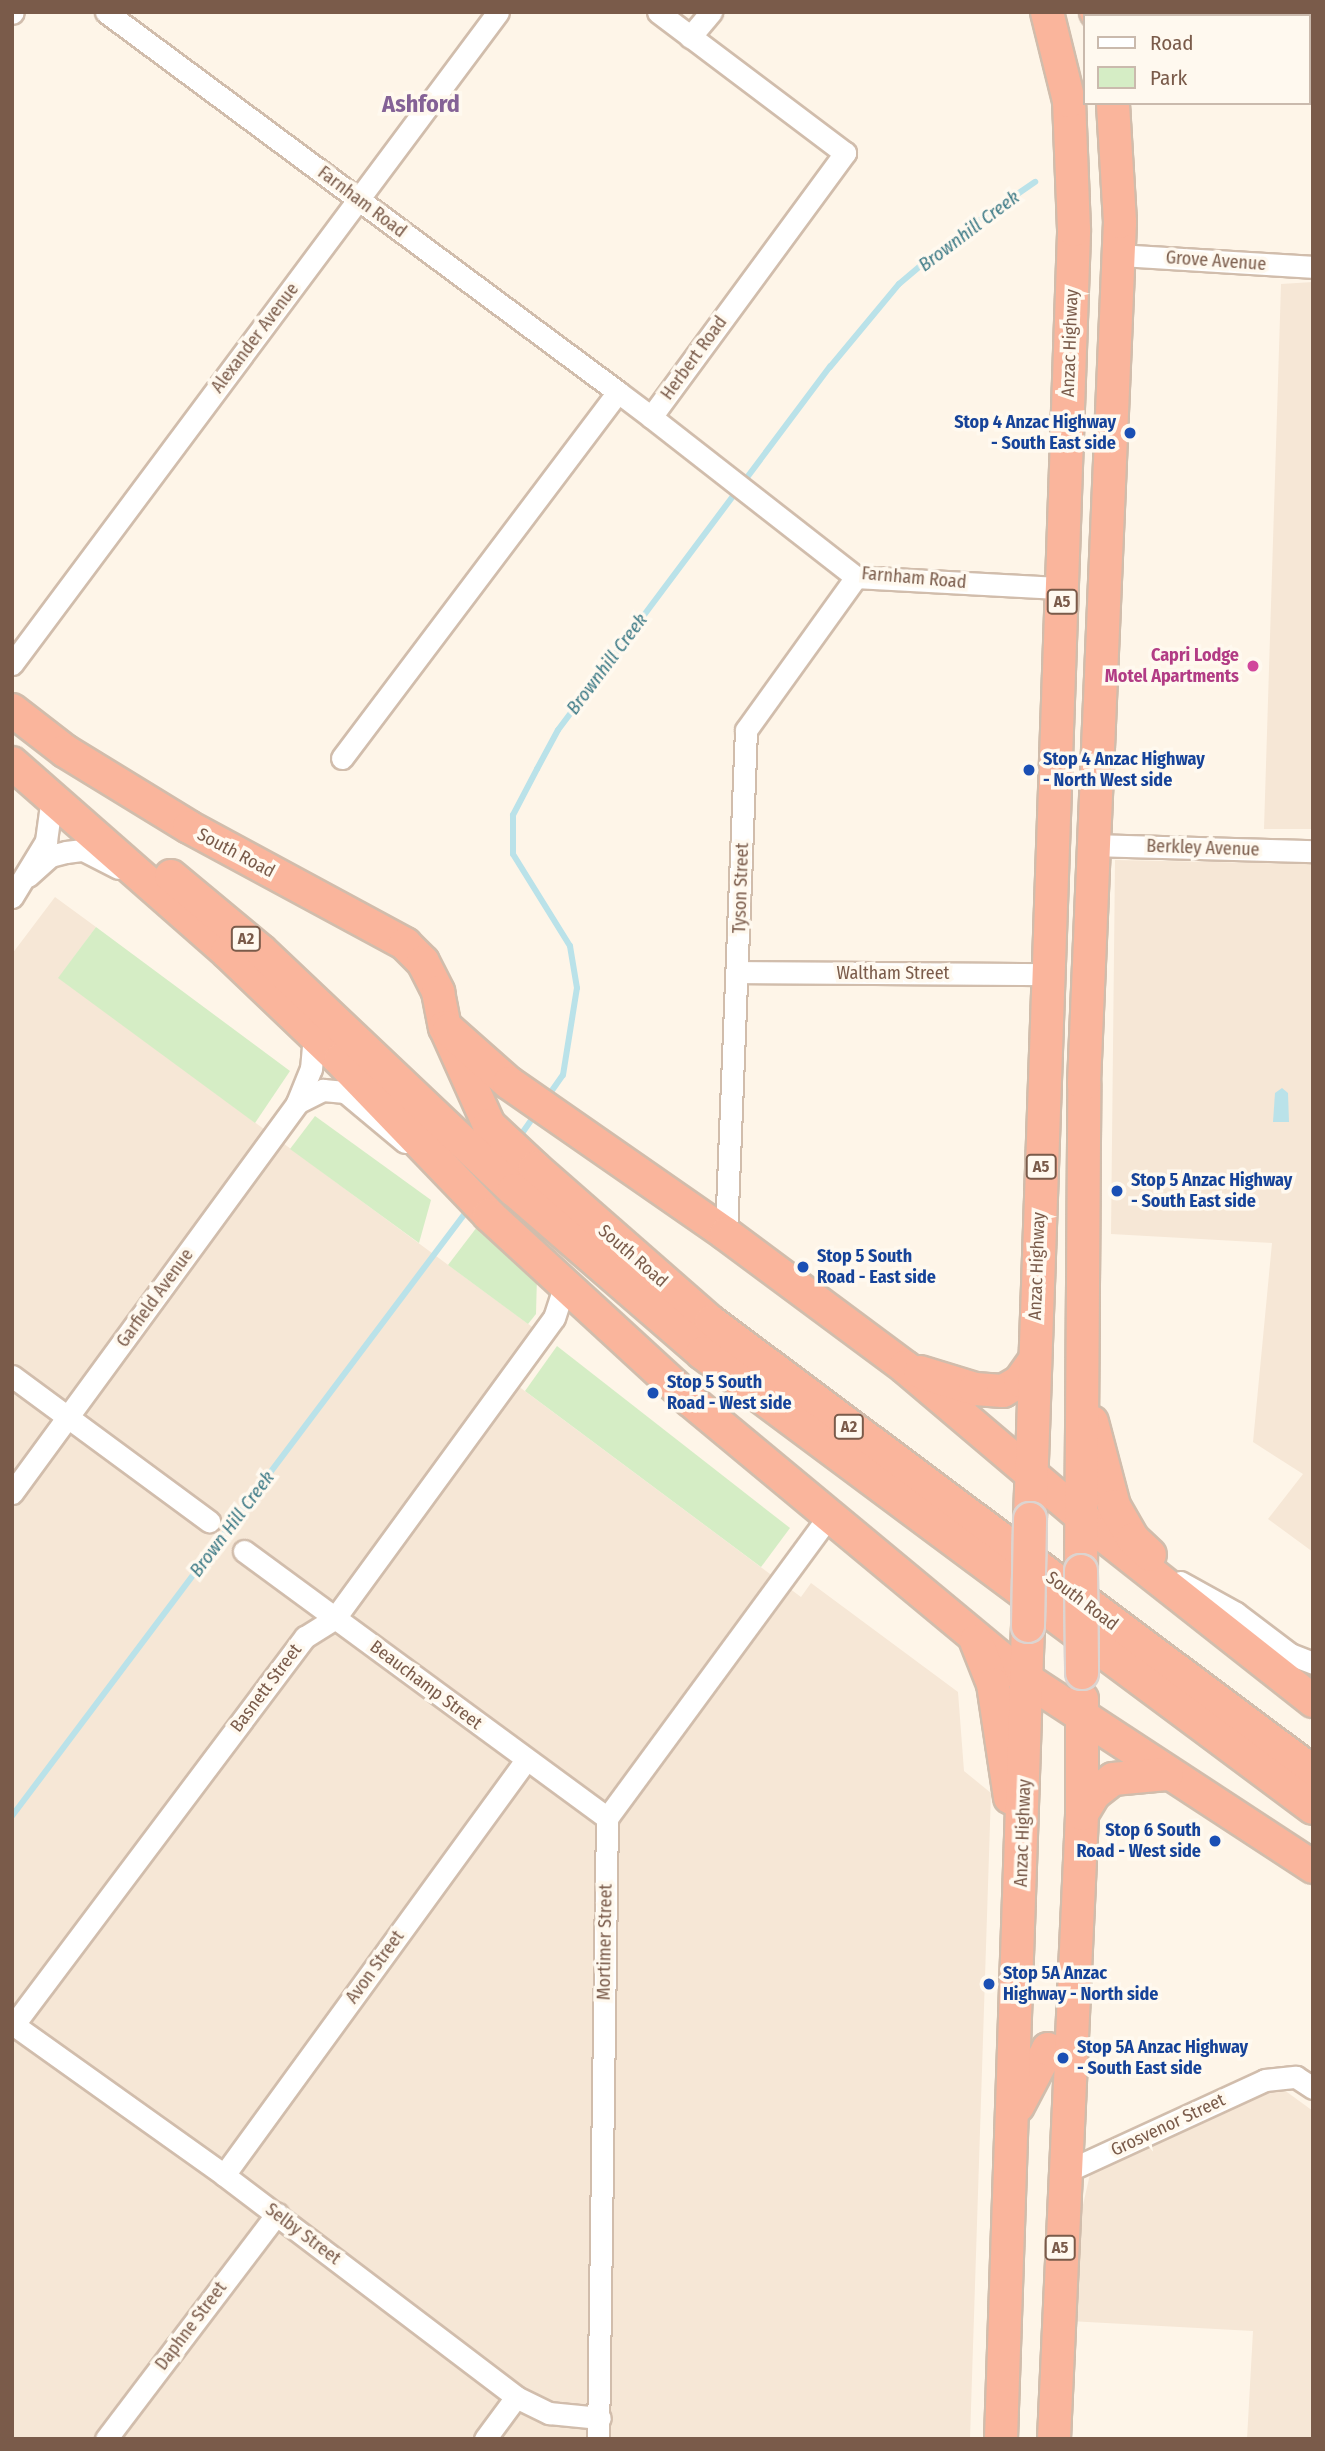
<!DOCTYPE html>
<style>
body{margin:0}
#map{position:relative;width:1325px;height:2451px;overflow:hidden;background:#fef5e8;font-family:"Fira Sans Condensed",sans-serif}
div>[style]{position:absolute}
.residential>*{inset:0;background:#f6e7d6}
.green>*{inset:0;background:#d5edc5}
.water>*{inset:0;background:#bae2e9}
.stream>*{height:6px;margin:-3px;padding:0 3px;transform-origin:3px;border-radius:3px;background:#bae2e9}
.roads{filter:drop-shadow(2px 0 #d1bdac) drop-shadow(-2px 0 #d1bdac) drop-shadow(0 2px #d1bdac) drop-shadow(0 -2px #d1bdac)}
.minor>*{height:21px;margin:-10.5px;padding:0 10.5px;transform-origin:10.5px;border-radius:10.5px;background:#fff}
.highway>*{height:32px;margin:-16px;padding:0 16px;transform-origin:16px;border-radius:16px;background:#fab59c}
.bridges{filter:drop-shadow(2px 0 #dcd4d0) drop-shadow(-2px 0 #dcd4d0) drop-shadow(0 2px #dcd4d0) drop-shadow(0 -2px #dcd4d0)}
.highway-bridge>*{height:32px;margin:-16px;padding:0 16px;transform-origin:16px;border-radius:16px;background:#fab59c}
.dots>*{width:19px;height:19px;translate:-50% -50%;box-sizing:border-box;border:4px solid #fff9ef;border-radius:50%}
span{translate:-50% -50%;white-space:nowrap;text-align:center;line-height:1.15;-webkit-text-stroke:7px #fff9ef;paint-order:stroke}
.shield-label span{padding:2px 5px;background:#fff9ef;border:2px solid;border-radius:5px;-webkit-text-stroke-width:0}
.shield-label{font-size:16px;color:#7a5b4a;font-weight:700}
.street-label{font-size:18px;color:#7a5b4a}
.transit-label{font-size:18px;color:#164399;font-weight:700}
.right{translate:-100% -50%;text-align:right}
.left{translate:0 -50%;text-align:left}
.hotel-label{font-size:18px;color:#b23c85;font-weight:700}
.water-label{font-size:19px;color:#3f7b87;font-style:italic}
.district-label{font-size:24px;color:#846296;font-weight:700}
.frame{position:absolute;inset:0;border:14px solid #7a5b4a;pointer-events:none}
.legend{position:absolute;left:1083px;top:14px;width:228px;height:91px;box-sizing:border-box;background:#fff9ef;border:2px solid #cabaad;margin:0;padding:9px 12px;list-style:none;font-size:21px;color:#7a5b4a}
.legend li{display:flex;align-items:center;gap:14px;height:35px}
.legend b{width:35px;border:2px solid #cabaad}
</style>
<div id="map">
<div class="residential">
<i style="clip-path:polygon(1313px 282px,1313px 829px,1264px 829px,1281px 284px)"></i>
<i style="clip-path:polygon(1115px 860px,1313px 864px,1313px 1552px,1268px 1519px,1303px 1474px,1253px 1442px,1272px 1243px,1111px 1234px)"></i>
<i style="clip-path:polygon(55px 897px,96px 927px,59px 978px,535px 1329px,502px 1374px,801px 1597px,811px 1583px,958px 1692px,964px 1771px,991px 1793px,970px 2439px,12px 2439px,12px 954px)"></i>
<i style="clip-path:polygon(1273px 2087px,1280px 2087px,1313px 2111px,1313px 2439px,1247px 2439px,1253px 2331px,1069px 2321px,1078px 2227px,1090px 2174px)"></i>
</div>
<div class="green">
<i style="clip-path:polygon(96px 927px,290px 1071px,255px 1123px,58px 978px)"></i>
<i style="clip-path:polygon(315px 1116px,431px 1200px,419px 1243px,290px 1149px)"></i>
<i style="clip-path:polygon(477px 1227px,537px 1276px,536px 1314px,528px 1324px,448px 1265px)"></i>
<i style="clip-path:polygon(557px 1346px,790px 1528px,761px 1567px,525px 1391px)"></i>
</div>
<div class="water">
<i style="clip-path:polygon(1282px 1088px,1288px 1093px,1289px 1122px,1273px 1122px,1275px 1093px)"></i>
</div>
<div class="stream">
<i style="left:546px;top:1099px;width:29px;rotate:-55deg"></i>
<i style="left:563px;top:1075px;width:88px;rotate:-80.9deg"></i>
<i style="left:577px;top:988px;width:43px;rotate:-99.5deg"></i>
<i style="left:570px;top:946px;width:108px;rotate:-121.8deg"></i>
<i style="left:513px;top:854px;width:39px;rotate:-90deg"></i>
<i style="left:513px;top:815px;width:52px;rotate:-62.4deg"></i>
<i style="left:537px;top:769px;width:44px;rotate:-61.7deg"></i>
<i style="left:558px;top:730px;width:454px;rotate:-53.2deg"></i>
<i style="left:830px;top:367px;width:108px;rotate:-50.3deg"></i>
<i style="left:899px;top:284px;width:70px;rotate:-40.3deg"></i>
<i style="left:952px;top:239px;width:101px;rotate:-34.5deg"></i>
<i style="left:518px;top:1139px;width:32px;rotate:-55deg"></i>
<i style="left:12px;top:1816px;width:761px;rotate:-53.07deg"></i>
</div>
<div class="roads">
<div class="minor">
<i style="left:106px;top:12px;width:638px;rotate:36.58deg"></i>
<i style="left:12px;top:13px;width:1px;rotate:-45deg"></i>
<i style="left:690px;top:37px;width:33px;rotate:-50deg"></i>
<i style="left:1119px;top:255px;width:194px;rotate:3.5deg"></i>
<i style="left:651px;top:417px;width:260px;rotate:38deg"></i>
<i style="left:856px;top:577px;width:206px;rotate:3.1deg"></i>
<i style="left:12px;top:664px;width:813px;rotate:-53.3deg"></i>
<i style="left:342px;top:758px;width:458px;rotate:-53deg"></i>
<i style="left:618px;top:392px;width:41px;rotate:37.1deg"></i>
<i style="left:651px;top:417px;width:328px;rotate:-53.7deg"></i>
<i style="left:845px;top:153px;width:234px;rotate:-143deg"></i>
<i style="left:1092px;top:845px;width:221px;rotate:1.6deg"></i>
<i style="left:28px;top:876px;width:30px;rotate:-42deg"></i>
<i style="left:50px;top:856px;width:16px;rotate:-14deg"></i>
<i style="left:66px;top:852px;width:17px;rotate:-7deg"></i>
<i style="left:83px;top:850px;width:39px;rotate:27deg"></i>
<i style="left:12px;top:897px;width:66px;rotate:-58.7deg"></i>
<i style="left:46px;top:841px;width:44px;rotate:-82.2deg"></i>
<i style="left:738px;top:972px;width:309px;rotate:0.4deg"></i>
<i style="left:297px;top:1103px;width:29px;rotate:-27deg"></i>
<i style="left:323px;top:1090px;width:22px;rotate:5deg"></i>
<i style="left:345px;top:1092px;width:78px;rotate:39.8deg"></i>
<i style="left:726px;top:1234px;width:504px;rotate:-87.73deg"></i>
<i style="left:746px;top:730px;width:188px;rotate:-54.3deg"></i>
<i style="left:12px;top:1376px;width:245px;rotate:36.4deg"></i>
<i style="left:12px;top:1493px;width:483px;rotate:-53.8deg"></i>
<i style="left:297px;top:1103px;width:37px;rotate:-68deg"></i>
<i style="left:311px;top:1069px;width:33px;rotate:-85deg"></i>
<i style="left:244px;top:1551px;width:451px;rotate:36.3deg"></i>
<i style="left:1180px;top:1582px;width:64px;rotate:29deg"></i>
<i style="left:1236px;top:1613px;width:68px;rotate:37.2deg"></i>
<i style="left:1290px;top:1654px;width:25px;rotate:21deg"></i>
<i style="left:14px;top:2025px;width:258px;rotate:35.5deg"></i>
<i style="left:224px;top:2175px;width:367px;rotate:37.2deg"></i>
<i style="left:516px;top:2397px;width:37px;rotate:26deg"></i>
<i style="left:549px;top:2413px;width:51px;rotate:5.6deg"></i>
<i style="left:12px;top:2027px;width:488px;rotate:-53.1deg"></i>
<i style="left:305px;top:1637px;width:36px;rotate:-32deg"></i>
<i style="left:335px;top:1618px;width:371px;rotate:-53.9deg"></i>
<i style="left:554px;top:1318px;width:35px;rotate:-72deg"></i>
<i style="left:1063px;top:2173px;width:222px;rotate:-24.7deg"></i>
<i style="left:1265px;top:2080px;width:31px;rotate:-6deg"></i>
<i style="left:1296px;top:2077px;width:20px;rotate:33deg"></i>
<i style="left:224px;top:2175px;width:513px;rotate:-53.96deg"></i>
<i style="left:106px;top:2439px;width:283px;rotate:-52.8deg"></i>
<i style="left:485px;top:2439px;width:52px;rotate:-53.6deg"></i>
<i style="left:598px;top:2439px;width:621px;rotate:-89.17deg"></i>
<i style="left:607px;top:1818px;width:373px;rotate:-53.7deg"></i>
</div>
<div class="highway">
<i style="left:1096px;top:12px;width:4px;rotate:34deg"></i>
<i style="left:12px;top:710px;width:67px;rotate:37.7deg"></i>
<i style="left:65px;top:751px;width:145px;rotate:31.5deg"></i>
<i style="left:189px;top:827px;width:246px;rotate:28.4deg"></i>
<i style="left:405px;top:944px;width:25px;rotate:45deg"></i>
<i style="left:423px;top:962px;width:34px;rotate:63deg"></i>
<i style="left:438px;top:992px;width:36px;rotate:79deg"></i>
<i style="left:445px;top:1027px;width:107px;rotate:65.8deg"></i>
<i style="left:489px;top:1125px;width:63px;rotate:43.1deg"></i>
<i style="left:535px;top:1168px;width:234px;rotate:41.2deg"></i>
<i style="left:711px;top:1322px;width:752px;rotate:36.78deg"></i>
<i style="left:12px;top:763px;width:286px;rotate:41.3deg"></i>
<i style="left:227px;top:952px;width:156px;rotate:43.7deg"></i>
<i style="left:340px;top:1060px;width:215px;rotate:46.1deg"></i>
<i style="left:489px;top:1215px;width:273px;rotate:42.6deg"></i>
<i style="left:690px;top:1400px;width:437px;rotate:39.7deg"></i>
<i style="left:1026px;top:1679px;width:343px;rotate:33.2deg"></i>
<i style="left:171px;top:876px;width:117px;rotate:39.8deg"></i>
<i style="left:261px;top:951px;width:348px;rotate:43.4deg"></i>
<i style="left:514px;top:1190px;width:249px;rotate:40.9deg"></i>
<i style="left:702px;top:1353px;width:762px;rotate:36.67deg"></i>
<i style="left:449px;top:1030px;width:80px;rotate:41.5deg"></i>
<i style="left:509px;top:1083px;width:264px;rotate:34.8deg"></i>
<i style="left:726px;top:1234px;width:223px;rotate:36.6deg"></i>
<i style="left:905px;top:1367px;width:260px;rotate:40.3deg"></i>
<i style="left:1103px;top:1535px;width:268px;rotate:38.3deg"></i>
<i style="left:920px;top:1372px;width:58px;rotate:17.2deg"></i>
<i style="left:975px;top:1389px;width:28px;rotate:4deg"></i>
<i style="left:1003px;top:1391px;width:20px;rotate:-30deg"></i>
<i style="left:1020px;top:1381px;width:24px;rotate:-55deg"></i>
<i style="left:1092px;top:1422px;width:87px;rotate:75.3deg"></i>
<i style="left:1114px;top:1506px;width:38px;rotate:60deg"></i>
<i style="left:1133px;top:1539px;width:23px;rotate:43deg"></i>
<i style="left:1030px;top:1519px;width:1290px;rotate:-88.04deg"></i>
<i style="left:1074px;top:230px;width:129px;rotate:-92.2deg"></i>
<i style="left:1069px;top:101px;width:92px;rotate:-103.9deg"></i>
<i style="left:1081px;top:1571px;width:487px;rotate:-89.6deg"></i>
<i style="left:1084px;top:1084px;width:863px;rotate:-87.61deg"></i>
<i style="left:1120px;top:222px;width:119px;rotate:-93.4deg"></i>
<i style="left:976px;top:1641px;width:46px;rotate:68.4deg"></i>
<i style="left:993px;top:1684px;width:115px;rotate:81.5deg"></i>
<i style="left:1082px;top:1814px;width:23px;rotate:-59deg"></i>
<i style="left:1094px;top:1794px;width:24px;rotate:-38deg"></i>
<i style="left:1113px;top:1779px;width:54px;rotate:-5.3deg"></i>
<i style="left:1018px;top:2106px;width:64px;rotate:-62.2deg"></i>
<i style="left:1048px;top:2049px;width:22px;rotate:22deg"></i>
<i style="left:1001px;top:2439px;width:813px;rotate:-88.1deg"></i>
<i style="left:1054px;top:2439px;width:626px;rotate:-87.43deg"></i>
<i style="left:1082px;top:1814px;width:115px;rotate:-90deg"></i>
</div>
</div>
<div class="bridges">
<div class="highway-bridge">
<i style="left:1081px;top:1571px;width:102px;rotate:89.4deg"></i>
<i style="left:1028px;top:1626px;width:107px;rotate:-88.9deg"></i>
</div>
</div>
<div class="dots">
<i style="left:1130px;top:433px;background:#1a4fb4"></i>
<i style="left:1253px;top:666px;background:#d1479c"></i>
<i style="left:1029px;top:770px;background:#1a4fb4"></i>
<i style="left:1117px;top:1191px;background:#1a4fb4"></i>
<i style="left:803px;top:1267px;background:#1a4fb4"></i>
<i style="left:653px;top:1393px;background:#1a4fb4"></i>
<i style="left:1215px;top:1841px;background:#1a4fb4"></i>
<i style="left:989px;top:1984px;background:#1a4fb4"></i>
<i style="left:1063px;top:2058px;background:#1a4fb4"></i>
</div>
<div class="shield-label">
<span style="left:1062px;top:602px">A5</span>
<span style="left:246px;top:939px">A2</span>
<span style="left:1041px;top:1167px">A5</span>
<span style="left:849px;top:1427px">A2</span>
<span style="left:1060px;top:2248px">A5</span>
</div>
<div class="street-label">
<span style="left:362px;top:202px;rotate:37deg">Farnham Road</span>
<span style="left:1216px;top:261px;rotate:4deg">Grove Avenue</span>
<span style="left:255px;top:338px;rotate:-53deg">Alexander Avenue</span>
<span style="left:1070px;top:343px;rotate:-88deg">Anzac Highway</span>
<span style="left:694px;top:358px;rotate:-54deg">Herbert Road</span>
<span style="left:914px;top:578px;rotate:5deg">Farnham Road</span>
<span style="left:1203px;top:848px;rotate:2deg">Berkley Avenue</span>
<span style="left:236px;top:853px;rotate:28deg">South Road</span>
<span style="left:741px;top:888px;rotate:-88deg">Tyson Street</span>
<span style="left:893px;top:973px">Waltham Street</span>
<span style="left:633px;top:1256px;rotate:41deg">South Road</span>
<span style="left:1037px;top:1266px;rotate:-88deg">Anzac Highway</span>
<span style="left:155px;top:1298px;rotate:-54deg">Garfield Avenue</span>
<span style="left:1082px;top:1601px;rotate:37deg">South Road</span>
<span style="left:426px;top:1685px;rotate:37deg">Beauchamp Street</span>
<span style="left:266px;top:1688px;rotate:-53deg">Basnett Street</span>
<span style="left:1023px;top:1833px;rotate:-88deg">Anzac Highway</span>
<span style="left:605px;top:1942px;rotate:-89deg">Mortimer Street</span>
<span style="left:375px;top:1967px;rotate:-54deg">Avon Street</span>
<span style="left:1168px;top:2125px;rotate:-25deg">Grosvenor Street</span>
<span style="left:303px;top:2234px;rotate:37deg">Selby Street</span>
<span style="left:191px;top:2326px;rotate:-53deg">Daphne Street</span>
</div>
<div class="transit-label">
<span class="right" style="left:1116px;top:433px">Stop 4 Anzac Highway<br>- South East side</span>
<span class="left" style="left:1043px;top:770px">Stop 4 Anzac Highway<br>- North West side</span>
<span class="left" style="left:1131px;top:1191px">Stop 5 Anzac Highway<br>- South East side</span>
<span class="left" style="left:817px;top:1267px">Stop 5 South<br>Road - East side</span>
<span class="left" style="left:667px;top:1393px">Stop 5 South<br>Road - West side</span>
<span class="right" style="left:1201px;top:1841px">Stop 6 South<br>Road - West side</span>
<span class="left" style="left:1003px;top:1984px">Stop 5A Anzac<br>Highway - North side</span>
<span class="left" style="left:1077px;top:2058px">Stop 5A Anzac Highway<br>- South East side</span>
</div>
<div class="hotel-label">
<span class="right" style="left:1239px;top:666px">Capri Lodge<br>Motel Apartments</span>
</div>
<div class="water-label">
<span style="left:969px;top:231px;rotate:-37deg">Brownhill Creek</span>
<span style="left:607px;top:664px;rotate:-53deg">Brownhill Creek</span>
<span style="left:232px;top:1524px;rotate:-53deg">Brown Hill Creek</span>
</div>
<div class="district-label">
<span style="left:421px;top:105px">Ashford</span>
</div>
<div class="frame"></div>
<ul class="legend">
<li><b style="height:9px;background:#fff"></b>Road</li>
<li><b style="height:19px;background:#d5edc5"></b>Park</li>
</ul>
</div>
